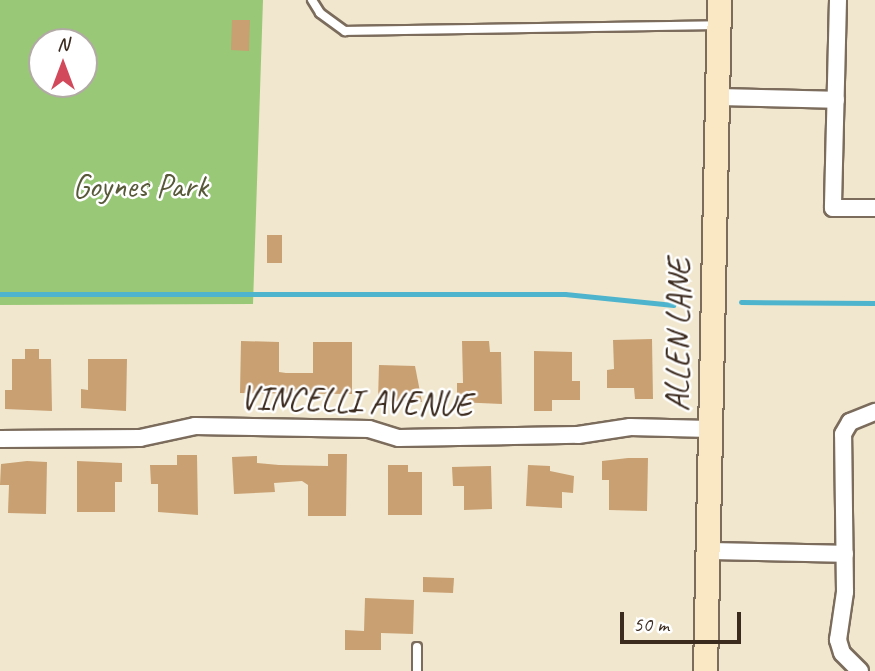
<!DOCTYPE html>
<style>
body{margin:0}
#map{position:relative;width:875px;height:671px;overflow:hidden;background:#f1e7ce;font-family:Caveat,sans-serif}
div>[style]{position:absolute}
.green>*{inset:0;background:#99c876}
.stream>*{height:5px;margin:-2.5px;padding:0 2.5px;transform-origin:2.5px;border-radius:2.5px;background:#4eb4cd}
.building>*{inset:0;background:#c8a072}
.roads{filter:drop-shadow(2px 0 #7b6c5c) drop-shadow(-2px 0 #7b6c5c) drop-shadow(0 2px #7b6c5c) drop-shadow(0 -2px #7b6c5c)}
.lane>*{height:8px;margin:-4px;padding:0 4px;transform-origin:4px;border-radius:4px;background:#fff}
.street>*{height:16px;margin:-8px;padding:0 8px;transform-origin:8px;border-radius:8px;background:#fff}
.secondary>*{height:23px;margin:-11.5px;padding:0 11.5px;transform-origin:11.5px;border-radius:11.5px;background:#fae7c3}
span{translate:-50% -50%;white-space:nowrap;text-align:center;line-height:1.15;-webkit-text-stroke:5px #fff;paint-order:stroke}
.park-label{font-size:33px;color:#575938}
.street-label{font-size:33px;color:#3b2a1e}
.north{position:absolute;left:28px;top:28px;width:70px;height:70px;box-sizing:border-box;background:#fff;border:2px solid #b1aaa5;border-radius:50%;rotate:0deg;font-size:19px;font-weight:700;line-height:28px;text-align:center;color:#3b2a1e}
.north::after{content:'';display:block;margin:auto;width:24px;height:32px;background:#d1495b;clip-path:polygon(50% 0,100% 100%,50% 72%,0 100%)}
.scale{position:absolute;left:620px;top:612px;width:121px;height:32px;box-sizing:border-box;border:4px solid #3b2a1e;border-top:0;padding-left:9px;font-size:21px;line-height:24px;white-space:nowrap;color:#3b2a1e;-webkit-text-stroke:5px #fff;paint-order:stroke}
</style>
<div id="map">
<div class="green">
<i style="clip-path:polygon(evenodd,0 0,263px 0,253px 304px,0 305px,0 0,42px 42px,84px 42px,84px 84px,42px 84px,42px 42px)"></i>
</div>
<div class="stream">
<i style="left:0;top:294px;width:565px"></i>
<i style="left:565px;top:294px;width:109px;rotate:5.8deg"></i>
<i style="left:741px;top:302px;width:134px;rotate:0.4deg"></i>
</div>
<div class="building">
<i style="clip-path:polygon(232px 20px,250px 20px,249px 51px,231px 50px)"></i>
<i style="clip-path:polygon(267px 235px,282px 235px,282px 263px,267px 263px)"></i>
<i style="clip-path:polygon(652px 339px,653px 399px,635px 399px,634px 388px,607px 388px,607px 370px,614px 369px,613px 340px)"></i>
<i style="clip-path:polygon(241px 341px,279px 342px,279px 372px,286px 373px,313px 373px,313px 342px,352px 342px,352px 394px,240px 393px)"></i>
<i style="clip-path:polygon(462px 341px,489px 341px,490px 352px,501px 352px,502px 404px,457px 402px,457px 383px,463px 383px)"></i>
<i style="clip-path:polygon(25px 349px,39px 349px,39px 359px,51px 359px,52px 411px,5px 409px,5px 390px,12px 390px,12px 359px,25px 359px)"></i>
<i style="clip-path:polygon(534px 351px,572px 352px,572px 381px,580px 381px,580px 400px,552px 400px,552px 411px,534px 411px)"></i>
<i style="clip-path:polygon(88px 359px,127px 359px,126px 411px,81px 408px,81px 389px,88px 390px)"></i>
<i style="clip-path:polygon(379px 365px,415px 366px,422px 402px,378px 401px)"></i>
<i style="clip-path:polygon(328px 454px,347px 454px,346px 516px,308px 516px,308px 485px,302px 481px,274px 483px,275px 492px,234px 494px,232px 457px,257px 456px,257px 463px,279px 465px,328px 466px)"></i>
<i style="clip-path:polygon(177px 455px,197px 455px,198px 515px,158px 512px,158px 484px,151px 484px,150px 465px,177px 465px)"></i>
<i style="clip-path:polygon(628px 458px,648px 458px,647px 511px,609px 510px,609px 480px,602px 480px,602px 461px)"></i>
<i style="clip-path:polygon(27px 461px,47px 462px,46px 514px,8px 513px,9px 485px,0 485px,1px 464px)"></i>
<i style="clip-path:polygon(77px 461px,122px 463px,122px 482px,115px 482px,115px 512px,77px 512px)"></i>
<i style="clip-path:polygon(388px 465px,408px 465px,408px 472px,422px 472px,422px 515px,388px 515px)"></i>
<i style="clip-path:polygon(528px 465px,550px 466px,550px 471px,574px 476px,573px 493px,562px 492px,562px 508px,526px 506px)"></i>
<i style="clip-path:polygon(491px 466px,492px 509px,464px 510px,464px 486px,453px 486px,452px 467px)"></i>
<i style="clip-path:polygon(423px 577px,454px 578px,453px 593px,423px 592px)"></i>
<i style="clip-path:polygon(365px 598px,414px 600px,413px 634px,381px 633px,381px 650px,345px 650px,345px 630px,364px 631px)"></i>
</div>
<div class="roads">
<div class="lane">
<i style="left:312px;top:0;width:15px;rotate:58deg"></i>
<i style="left:320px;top:13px;width:31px;rotate:36deg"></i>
<i style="left:345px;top:31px;width:370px;rotate:-0.9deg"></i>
<i style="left:417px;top:671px;width:24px;rotate:-90deg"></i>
</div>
<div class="street">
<i style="left:838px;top:0;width:208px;rotate:91.4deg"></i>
<i style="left:833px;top:208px;width:42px"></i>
<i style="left:717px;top:97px;width:119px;rotate:1.4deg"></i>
<i style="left:0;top:439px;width:140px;rotate:-0.4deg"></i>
<i style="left:140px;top:438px;width:56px;rotate:-12.3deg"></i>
<i style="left:195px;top:426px;width:174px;rotate:1deg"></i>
<i style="left:369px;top:429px;width:31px;rotate:17deg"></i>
<i style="left:399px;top:438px;width:179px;rotate:-1deg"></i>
<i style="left:578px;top:435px;width:53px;rotate:-8.7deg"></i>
<i style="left:630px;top:427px;width:80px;rotate:1.4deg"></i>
<i style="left:707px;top:551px;width:138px;rotate:1.2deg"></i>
<i style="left:860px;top:671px;width:25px;rotate:-135deg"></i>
<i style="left:842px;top:653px;width:14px;rotate:-107deg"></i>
<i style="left:838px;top:640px;width:49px;rotate:-81.7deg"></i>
<i style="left:845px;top:592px;width:158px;rotate:-90.7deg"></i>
<i style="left:843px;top:434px;width:14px;rotate:-60deg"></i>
<i style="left:850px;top:422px;width:27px;rotate:-22deg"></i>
</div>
<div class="secondary">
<i style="left:705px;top:671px;width:671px;rotate:-88.8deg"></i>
</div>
</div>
<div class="park-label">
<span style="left:140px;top:187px">Goynes Park</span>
</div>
<div class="street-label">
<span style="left:679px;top:335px;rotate:-89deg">ALLEN LANE</span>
<span style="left:356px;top:402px;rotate:2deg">VINCELLI AVENUE</span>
</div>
<div class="north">N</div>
<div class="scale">50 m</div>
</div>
